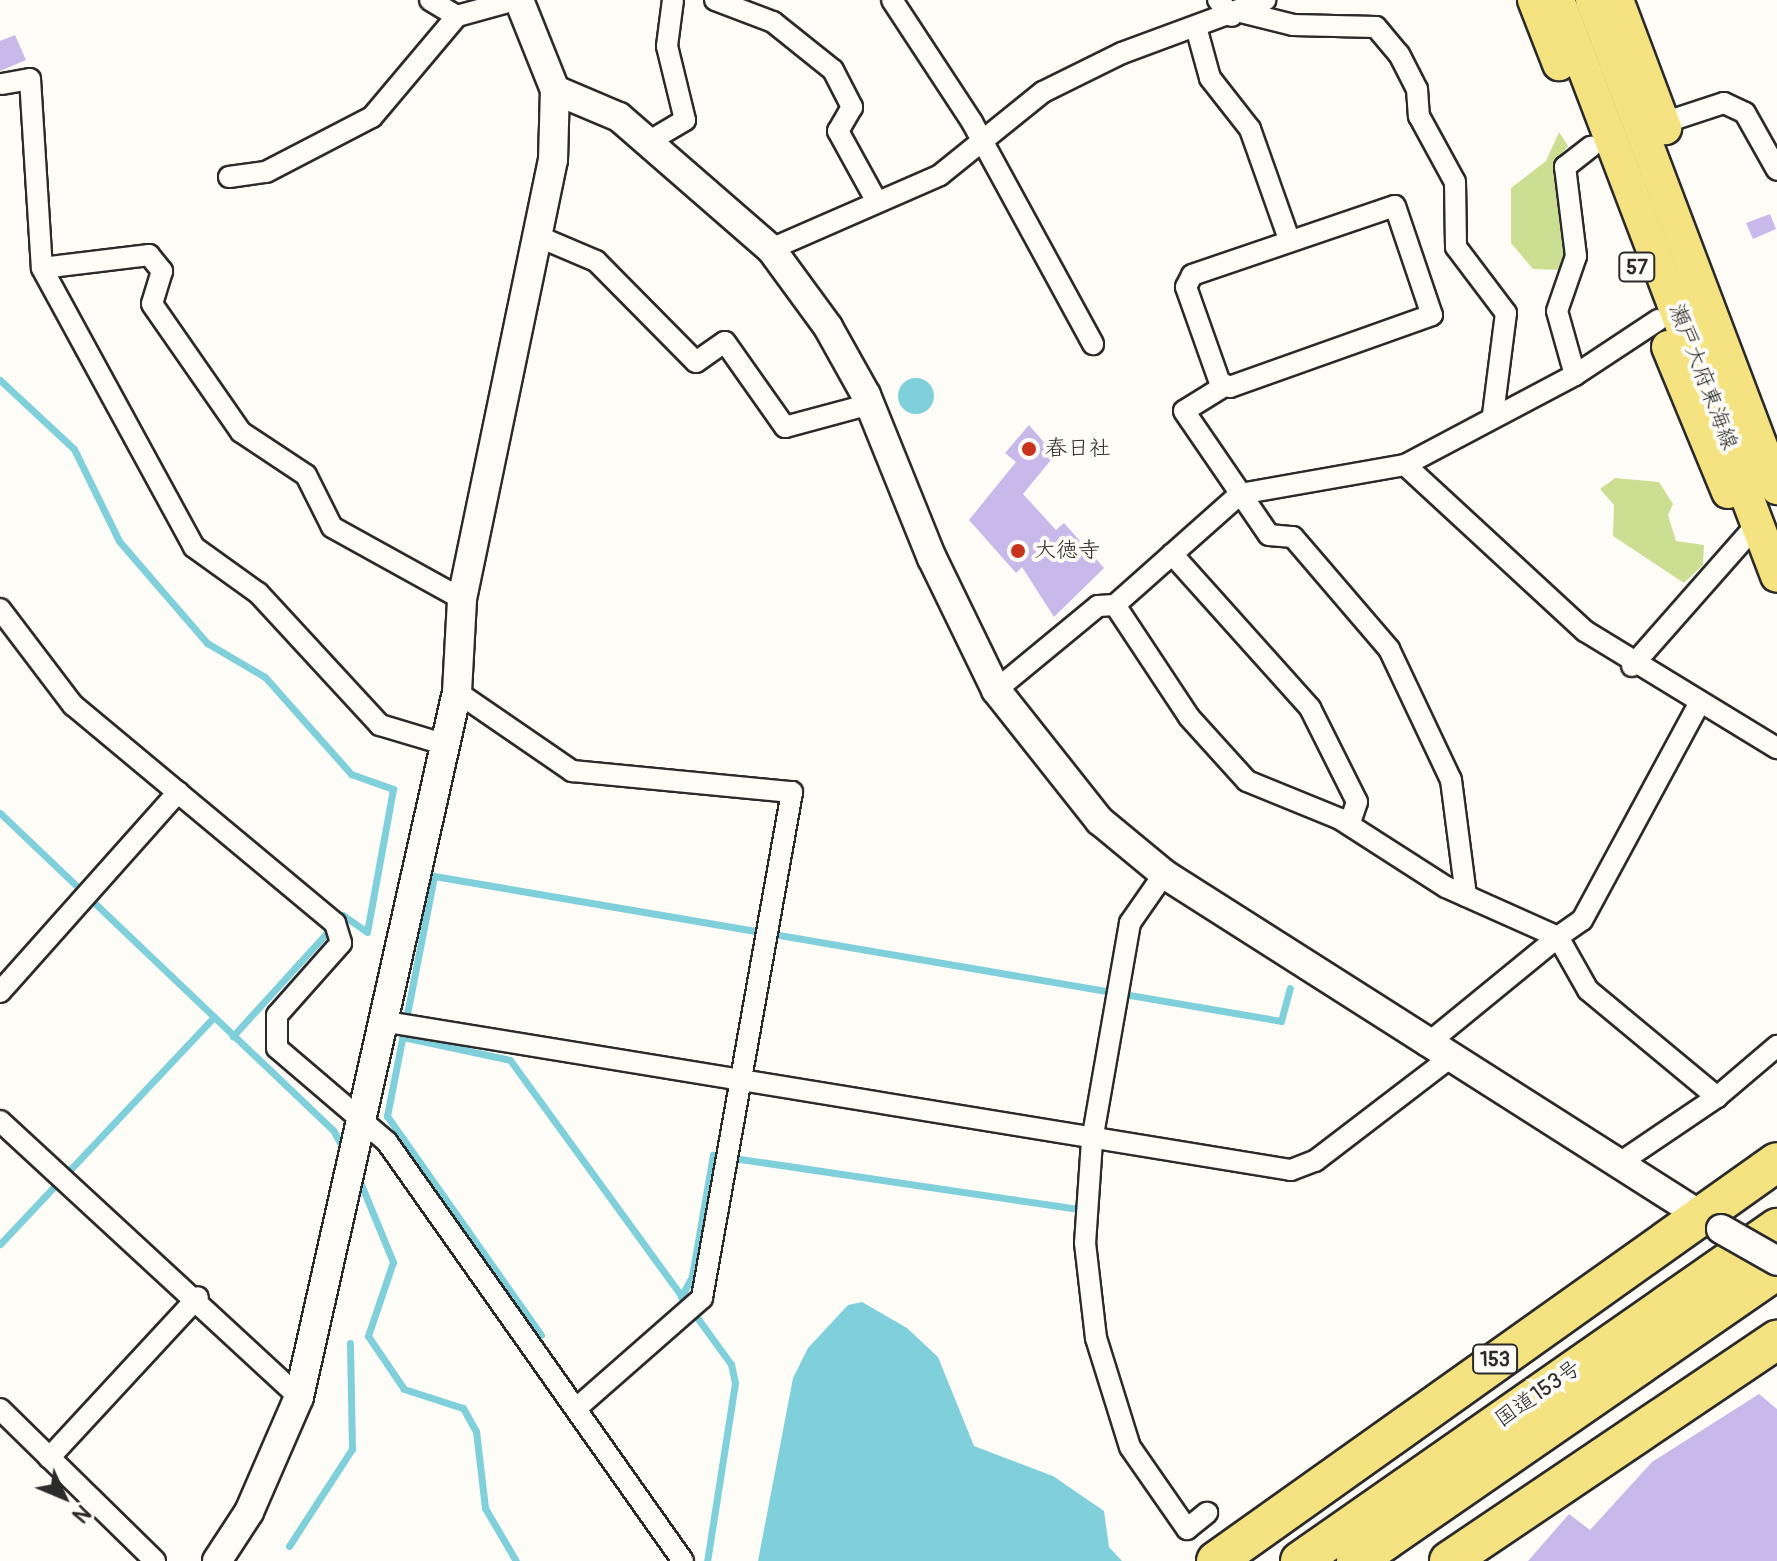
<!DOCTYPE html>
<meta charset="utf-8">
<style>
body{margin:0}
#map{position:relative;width:1777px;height:1561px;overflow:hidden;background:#fdfcf7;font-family:Pangolin,"Klee One",sans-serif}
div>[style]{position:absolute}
.green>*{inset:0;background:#ccde92}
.water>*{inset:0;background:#80d0dc}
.round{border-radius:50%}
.stream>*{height:7px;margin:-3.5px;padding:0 3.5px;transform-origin:3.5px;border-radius:3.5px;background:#80d0dc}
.building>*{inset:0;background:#c8b9ea}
.roads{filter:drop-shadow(2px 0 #2b2b2b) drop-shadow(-2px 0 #2b2b2b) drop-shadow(0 2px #2b2b2b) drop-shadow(0 -2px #2b2b2b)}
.street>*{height:20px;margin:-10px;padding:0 10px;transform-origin:10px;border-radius:10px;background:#fdfcf7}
.secondary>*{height:28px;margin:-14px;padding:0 14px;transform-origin:14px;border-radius:14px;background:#fdfcf7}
.primary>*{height:32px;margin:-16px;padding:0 16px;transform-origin:16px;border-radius:16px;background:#f5e381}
.highway>*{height:38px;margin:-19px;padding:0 19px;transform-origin:19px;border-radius:19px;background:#f5e381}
.bridges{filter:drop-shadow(2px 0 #2b2b2b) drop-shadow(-2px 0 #2b2b2b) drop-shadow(0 2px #2b2b2b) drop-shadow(0 -2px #2b2b2b)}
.secondary-bridge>*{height:28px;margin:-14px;padding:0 14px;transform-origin:14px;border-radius:14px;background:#fdfcf7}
.dots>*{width:22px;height:22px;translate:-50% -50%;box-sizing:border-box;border:4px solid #fdfcf7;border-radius:50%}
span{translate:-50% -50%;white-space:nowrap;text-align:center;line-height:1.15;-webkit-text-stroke:8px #fdfcf7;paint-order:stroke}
.shield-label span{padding:2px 6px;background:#fdfcf7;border:2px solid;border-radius:6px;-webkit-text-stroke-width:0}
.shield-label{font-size:20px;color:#2b2b2b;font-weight:700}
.street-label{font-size:22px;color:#2b2b2b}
.poi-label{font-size:22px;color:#2b2b2b}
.left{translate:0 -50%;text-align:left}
.north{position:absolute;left:24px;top:1457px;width:80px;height:80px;-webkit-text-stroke:6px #fdfcf7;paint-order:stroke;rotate:134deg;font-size:22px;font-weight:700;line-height:32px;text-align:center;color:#2b2b2b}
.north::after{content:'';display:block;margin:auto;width:28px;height:36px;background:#2b2b2b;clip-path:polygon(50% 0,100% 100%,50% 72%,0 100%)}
</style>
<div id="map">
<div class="green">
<i style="clip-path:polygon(1559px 132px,1568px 146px,1562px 153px,1572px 256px,1565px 270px,1533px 269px,1511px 243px,1511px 188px,1546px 161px)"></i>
<i style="clip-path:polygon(1615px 478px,1659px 482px,1673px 504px,1668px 515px,1676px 541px,1704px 545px,1703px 565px,1684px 583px,1613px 536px,1614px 505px,1600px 489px)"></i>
</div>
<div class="water">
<i class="round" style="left:898px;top:378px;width:36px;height:36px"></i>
<i style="clip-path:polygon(862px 1302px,907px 1328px,938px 1357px,974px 1446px,1053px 1476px,1104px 1511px,1109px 1547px,1122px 1561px,758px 1561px,793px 1378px,808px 1348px,848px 1305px)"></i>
</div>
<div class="stream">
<i style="left:0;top:380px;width:101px;rotate:43deg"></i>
<i style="left:74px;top:449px;width:102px;rotate:63.9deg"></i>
<i style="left:119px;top:541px;width:135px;rotate:49.2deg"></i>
<i style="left:207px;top:643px;width:67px;rotate:30.4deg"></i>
<i style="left:265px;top:677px;width:130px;rotate:48.4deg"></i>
<i style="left:351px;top:774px;width:45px;rotate:19.7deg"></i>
<i style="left:393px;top:789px;width:145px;rotate:100.3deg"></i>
<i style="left:367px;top:932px;width:29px;rotate:-145deg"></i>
<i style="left:343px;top:915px;width:164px;rotate:132.3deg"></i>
<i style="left:0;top:813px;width:460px;rotate:43.6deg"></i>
<i style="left:333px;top:1130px;width:25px;rotate:61deg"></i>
<i style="left:403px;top:1037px;width:109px;rotate:12.1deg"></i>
<i style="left:510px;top:1060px;width:376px;rotate:54deg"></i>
<i style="left:731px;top:1364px;width:19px;rotate:78deg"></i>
<i style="left:735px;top:1383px;width:180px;rotate:98.9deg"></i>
<i style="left:358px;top:1177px;width:92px;rotate:67.6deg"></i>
<i style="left:393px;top:1262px;width:78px;rotate:108.7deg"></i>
<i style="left:368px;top:1336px;width:64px;rotate:55.8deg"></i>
<i style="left:404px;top:1389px;width:62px;rotate:17.9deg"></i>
<i style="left:463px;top:1408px;width:26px;rotate:61deg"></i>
<i style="left:476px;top:1431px;width:78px;rotate:83.3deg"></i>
<i style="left:485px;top:1508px;width:61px;rotate:59.7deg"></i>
<i style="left:0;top:1244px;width:312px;rotate:-46.7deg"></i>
<i style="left:681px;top:1297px;width:24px;rotate:-62deg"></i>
<i style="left:692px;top:1276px;width:123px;rotate:-80.2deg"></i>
<i style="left:713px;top:1155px;width:368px;rotate:8.4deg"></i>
<i style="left:541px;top:1335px;width:268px;rotate:-125.1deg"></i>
<i style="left:387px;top:1116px;width:245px;rotate:-78.9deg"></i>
<i style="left:434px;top:876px;width:859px;rotate:9.71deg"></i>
<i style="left:1281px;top:1021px;width:34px;rotate:-75deg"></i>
<i style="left:289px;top:1546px;width:116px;rotate:-57deg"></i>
<i style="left:352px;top:1449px;width:106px;rotate:-91.1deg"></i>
</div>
<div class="building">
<i style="clip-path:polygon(15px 35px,26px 60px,0 71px,0 41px)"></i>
<i style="clip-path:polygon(1770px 214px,1776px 229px,1753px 239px,1746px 223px)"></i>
<i style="clip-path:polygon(1029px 425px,1055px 455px,1023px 494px,1056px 530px,1064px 523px,1104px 568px,1054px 617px,1022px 567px,1016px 573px,969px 520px,1016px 462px,1005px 453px)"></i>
<i style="clip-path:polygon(1759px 1394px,1777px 1409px,1777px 1561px,1528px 1561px,1569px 1514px,1590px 1530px,1652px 1462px)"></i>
</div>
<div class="roads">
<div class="street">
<i style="left:430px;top:0;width:31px;rotate:31deg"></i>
<i style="left:715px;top:0;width:62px;rotate:20.8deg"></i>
<i style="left:773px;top:22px;width:77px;rotate:38.7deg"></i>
<i style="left:833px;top:70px;width:42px;rotate:62.8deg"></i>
<i style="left:852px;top:107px;width:28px;rotate:120deg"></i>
<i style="left:838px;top:131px;width:79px;rotate:61.2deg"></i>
<i style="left:892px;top:0;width:146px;rotate:56.7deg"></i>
<i style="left:972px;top:122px;width:253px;rotate:61.4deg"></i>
<i style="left:1218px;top:0;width:21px;rotate:49deg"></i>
<i style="left:1241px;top:12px;width:54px;rotate:14deg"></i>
<i style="left:1293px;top:25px;width:83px;rotate:1.4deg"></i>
<i style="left:1376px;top:27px;width:35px;rotate:50deg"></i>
<i style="left:1399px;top:54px;width:39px;rotate:63deg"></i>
<i style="left:1417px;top:89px;width:27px;rotate:86deg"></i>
<i style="left:1419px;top:116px;width:75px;rotate:61.4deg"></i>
<i style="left:1455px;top:182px;width:65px;rotate:89.1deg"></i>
<i style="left:1456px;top:247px;width:83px;rotate:52.9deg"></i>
<i style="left:1506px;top:313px;width:103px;rotate:97.3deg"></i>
<i style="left:1196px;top:27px;width:53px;rotate:74.6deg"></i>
<i style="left:1210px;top:78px;width:65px;rotate:51.9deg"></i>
<i style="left:1250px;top:129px;width:117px;rotate:70.5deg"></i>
<i style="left:2px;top:84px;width:28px;rotate:-10deg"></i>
<i style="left:30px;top:79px;width:189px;rotate:86.4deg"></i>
<i style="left:1663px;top:123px;width:64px;rotate:-18.2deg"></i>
<i style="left:1724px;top:103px;width:23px;rotate:25deg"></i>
<i style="left:1745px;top:113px;width:65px;rotate:60.7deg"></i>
<i style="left:648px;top:142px;width:43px;rotate:-30.7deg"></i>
<i style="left:685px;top:120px;width:76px;rotate:-103.7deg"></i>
<i style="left:667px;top:46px;width:46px;rotate:-82.6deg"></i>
<i style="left:229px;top:177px;width:37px;rotate:-8deg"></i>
<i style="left:266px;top:172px;width:119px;rotate:-27.4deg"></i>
<i style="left:372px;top:117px;width:132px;rotate:-49.9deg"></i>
<i style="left:457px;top:16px;width:60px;rotate:-15.4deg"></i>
<i style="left:1395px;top:206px;width:115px;rotate:71.3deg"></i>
<i style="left:1432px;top:315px;width:214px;rotate:160.4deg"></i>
<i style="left:1230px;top:387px;width:11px;rotate:-158deg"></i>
<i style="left:1220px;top:383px;width:102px;rotate:-109.5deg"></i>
<i style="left:1186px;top:287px;width:13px;rotate:-63deg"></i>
<i style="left:1192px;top:275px;width:214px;rotate:-18.8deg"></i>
<i style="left:537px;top:236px;width:64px;rotate:23deg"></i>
<i style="left:596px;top:261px;width:142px;rotate:45.3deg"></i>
<i style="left:696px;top:362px;width:35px;rotate:-35deg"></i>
<i style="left:725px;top:342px;width:104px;rotate:54.8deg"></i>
<i style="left:785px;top:427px;width:88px;rotate:-15.1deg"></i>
<i style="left:771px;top:249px;width:184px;rotate:-23.6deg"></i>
<i style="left:940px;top:175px;width:132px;rotate:-38.9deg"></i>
<i style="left:1043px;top:92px;width:88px;rotate:-26.3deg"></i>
<i style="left:1122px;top:53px;width:153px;rotate:-20.3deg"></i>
<i style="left:1575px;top:375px;width:100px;rotate:-33.5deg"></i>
<i style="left:1226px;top:385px;width:49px;rotate:148.2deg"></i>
<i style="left:1184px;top:411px;width:150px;rotate:55.6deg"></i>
<i style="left:1269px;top:535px;width:24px;rotate:5deg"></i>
<i style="left:1293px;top:537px;width:148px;rotate:49.4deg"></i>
<i style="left:1389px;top:649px;width:145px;rotate:64.7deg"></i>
<i style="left:1451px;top:780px;width:117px;rotate:82.6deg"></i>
<i style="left:1405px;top:465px;width:192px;rotate:-27.9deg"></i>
<i style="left:1575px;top:375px;width:66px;rotate:-105.7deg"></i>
<i style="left:1557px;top:311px;width:58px;rotate:-70.9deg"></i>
<i style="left:1576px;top:256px;width:90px;rotate:-97deg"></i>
<i style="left:1565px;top:167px;width:33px;rotate:-38deg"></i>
<i style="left:1172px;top:554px;width:207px;rotate:48.1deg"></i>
<i style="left:1310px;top:708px;width:105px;rotate:63.4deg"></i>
<i style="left:1357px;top:802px;width:24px;rotate:109deg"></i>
<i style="left:1115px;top:605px;width:134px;rotate:56.5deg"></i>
<i style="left:1189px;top:717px;width:86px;rotate:47.8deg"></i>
<i style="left:1247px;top:781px;width:100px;rotate:22.2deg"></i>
<i style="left:1340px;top:819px;width:126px;rotate:32.7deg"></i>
<i style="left:1446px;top:887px;width:123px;rotate:24.1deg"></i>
<i style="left:1558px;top:937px;width:171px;rotate:140.7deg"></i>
<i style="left:0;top:609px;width:121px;rotate:52.8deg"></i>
<i style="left:73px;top:705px;width:341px;rotate:39.8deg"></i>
<i style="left:335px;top:923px;width:21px;rotate:73deg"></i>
<i style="left:341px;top:943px;width:96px;rotate:131.6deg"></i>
<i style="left:277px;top:1015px;width:33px;rotate:90deg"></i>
<i style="left:277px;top:1048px;width:145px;rotate:40.5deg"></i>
<i style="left:387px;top:1142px;width:513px;rotate:54.76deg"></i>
<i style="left:1632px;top:666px;width:189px;rotate:-48.6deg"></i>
<i style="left:996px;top:690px;width:132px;rotate:-39.5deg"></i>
<i style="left:1098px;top:606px;width:17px;rotate:-3deg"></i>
<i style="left:1115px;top:605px;width:167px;rotate:-41.6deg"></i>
<i style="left:1240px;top:494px;width:168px;rotate:-10deg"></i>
<i style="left:1405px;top:465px;width:245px;rotate:42.7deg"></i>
<i style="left:1585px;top:631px;width:225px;rotate:31.4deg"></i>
<i style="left:457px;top:692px;width:140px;rotate:34.5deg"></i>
<i style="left:572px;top:771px;width:221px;rotate:5.5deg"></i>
<i style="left:792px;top:792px;width:514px;rotate:100.09deg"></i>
<i style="left:702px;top:1298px;width:167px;rotate:138.7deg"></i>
<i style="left:1700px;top:702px;width:248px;rotate:118.4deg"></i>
<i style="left:1582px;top:920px;width:29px;rotate:145deg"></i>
<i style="left:1558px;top:937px;width:61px;rotate:60.5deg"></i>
<i style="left:1588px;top:990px;width:168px;rotate:39.7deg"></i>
<i style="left:1717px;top:1097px;width:79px;rotate:-40.4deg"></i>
<i style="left:440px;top:743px;width:63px;rotate:-163.3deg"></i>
<i style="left:380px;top:725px;width:180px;rotate:-132.7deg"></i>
<i style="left:258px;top:593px;width:79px;rotate:-144.3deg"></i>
<i style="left:194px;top:547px;width:318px;rotate:-118.6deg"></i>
<i style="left:42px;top:268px;width:108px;rotate:-6.9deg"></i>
<i style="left:149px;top:255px;width:21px;rotate:51deg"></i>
<i style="left:162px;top:271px;width:34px;rotate:107deg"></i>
<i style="left:152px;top:304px;width:156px;rotate:55.2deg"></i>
<i style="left:241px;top:432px;width:78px;rotate:33.5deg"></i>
<i style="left:306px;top:475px;width:58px;rotate:63.4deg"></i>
<i style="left:332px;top:527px;width:149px;rotate:29deg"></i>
<i style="left:1164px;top:874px;width:60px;rotate:124.8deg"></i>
<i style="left:1130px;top:923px;width:221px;rotate:99.9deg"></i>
<i style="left:1092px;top:1141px;width:102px;rotate:93.9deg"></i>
<i style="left:1085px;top:1243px;width:96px;rotate:83.4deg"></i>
<i style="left:1096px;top:1338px;width:114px;rotate:72.7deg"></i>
<i style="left:1130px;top:1447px;width:100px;rotate:55.2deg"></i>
<i style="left:1187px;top:1529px;width:26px;rotate:-39deg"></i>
<i style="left:0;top:992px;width:268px;rotate:-48.3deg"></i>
<i style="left:381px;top:1021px;width:922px;rotate:9.3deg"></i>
<i style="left:1291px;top:1170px;width:26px;rotate:-21deg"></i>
<i style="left:1315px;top:1161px;width:166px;rotate:-37.4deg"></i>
<i style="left:0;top:1121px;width:407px;rotate:42.7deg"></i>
<i style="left:1621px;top:1162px;width:116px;rotate:-34.1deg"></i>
<i style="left:0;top:1409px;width:217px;rotate:44.4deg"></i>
<i style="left:49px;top:1458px;width:219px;rotate:-47.2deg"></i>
</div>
<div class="secondary">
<i style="left:555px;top:90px;width:69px;rotate:22.9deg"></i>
<i style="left:619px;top:117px;width:201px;rotate:41deg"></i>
<i style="left:771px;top:249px;width:97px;rotate:53.8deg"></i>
<i style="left:828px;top:327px;width:78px;rotate:60.8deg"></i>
<i style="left:866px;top:395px;width:176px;rotate:68deg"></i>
<i style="left:932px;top:558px;width:147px;rotate:64.1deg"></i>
<i style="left:996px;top:690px;width:167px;rotate:51.6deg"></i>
<i style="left:1100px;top:821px;width:83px;rotate:39.6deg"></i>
<i style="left:1164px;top:874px;width:652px;rotate:32.47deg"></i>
<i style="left:217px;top:1561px;width:59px;rotate:-56.9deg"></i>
<i style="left:249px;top:1512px;width:125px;rotate:-66.5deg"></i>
<i style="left:299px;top:1397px;width:722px;rotate:-77.37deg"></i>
<i style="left:457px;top:692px;width:93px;rotate:-86.9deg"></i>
<i style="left:462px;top:599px;width:448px;rotate:-78.3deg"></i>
<i style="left:553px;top:160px;width:70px;rotate:-88.4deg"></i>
<i style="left:555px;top:90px;width:97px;rotate:-111.8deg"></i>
</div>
<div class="primary">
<i style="left:1534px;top:0;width:69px;rotate:68.7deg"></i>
<i style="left:1558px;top:0;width:616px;rotate:69.18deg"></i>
<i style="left:1592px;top:0;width:522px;rotate:69.24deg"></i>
<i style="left:1617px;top:0;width:137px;rotate:69.4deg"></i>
<i style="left:1668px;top:347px;width:157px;rotate:67.5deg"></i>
</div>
<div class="highway">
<i style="left:1216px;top:1561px;width:688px;rotate:-35.42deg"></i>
<i style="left:1300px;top:1561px;width:582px;rotate:-34.92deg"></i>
<i style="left:1356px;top:1561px;width:512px;rotate:-34.65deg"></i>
<i style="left:1449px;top:1561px;width:396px;rotate:-34deg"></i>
</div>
</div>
<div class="bridges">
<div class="secondary-bridge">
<i style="left:1721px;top:1229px;width:64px;rotate:29.7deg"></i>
</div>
</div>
<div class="dots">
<i style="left:1029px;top:449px;background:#c8321e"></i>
<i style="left:1018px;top:551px;background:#c8321e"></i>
</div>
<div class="shield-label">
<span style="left:1637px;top:267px">57</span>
<span style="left:1495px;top:1359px">153</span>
</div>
<div class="street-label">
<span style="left:1703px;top:377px;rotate:69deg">瀬戸大府東海線</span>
<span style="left:1538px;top:1394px;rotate:-35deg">国道153号</span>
</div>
<div class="poi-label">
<span class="left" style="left:1045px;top:449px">春日社</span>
<span class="left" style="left:1034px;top:551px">大徳寺</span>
</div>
<div class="north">N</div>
</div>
